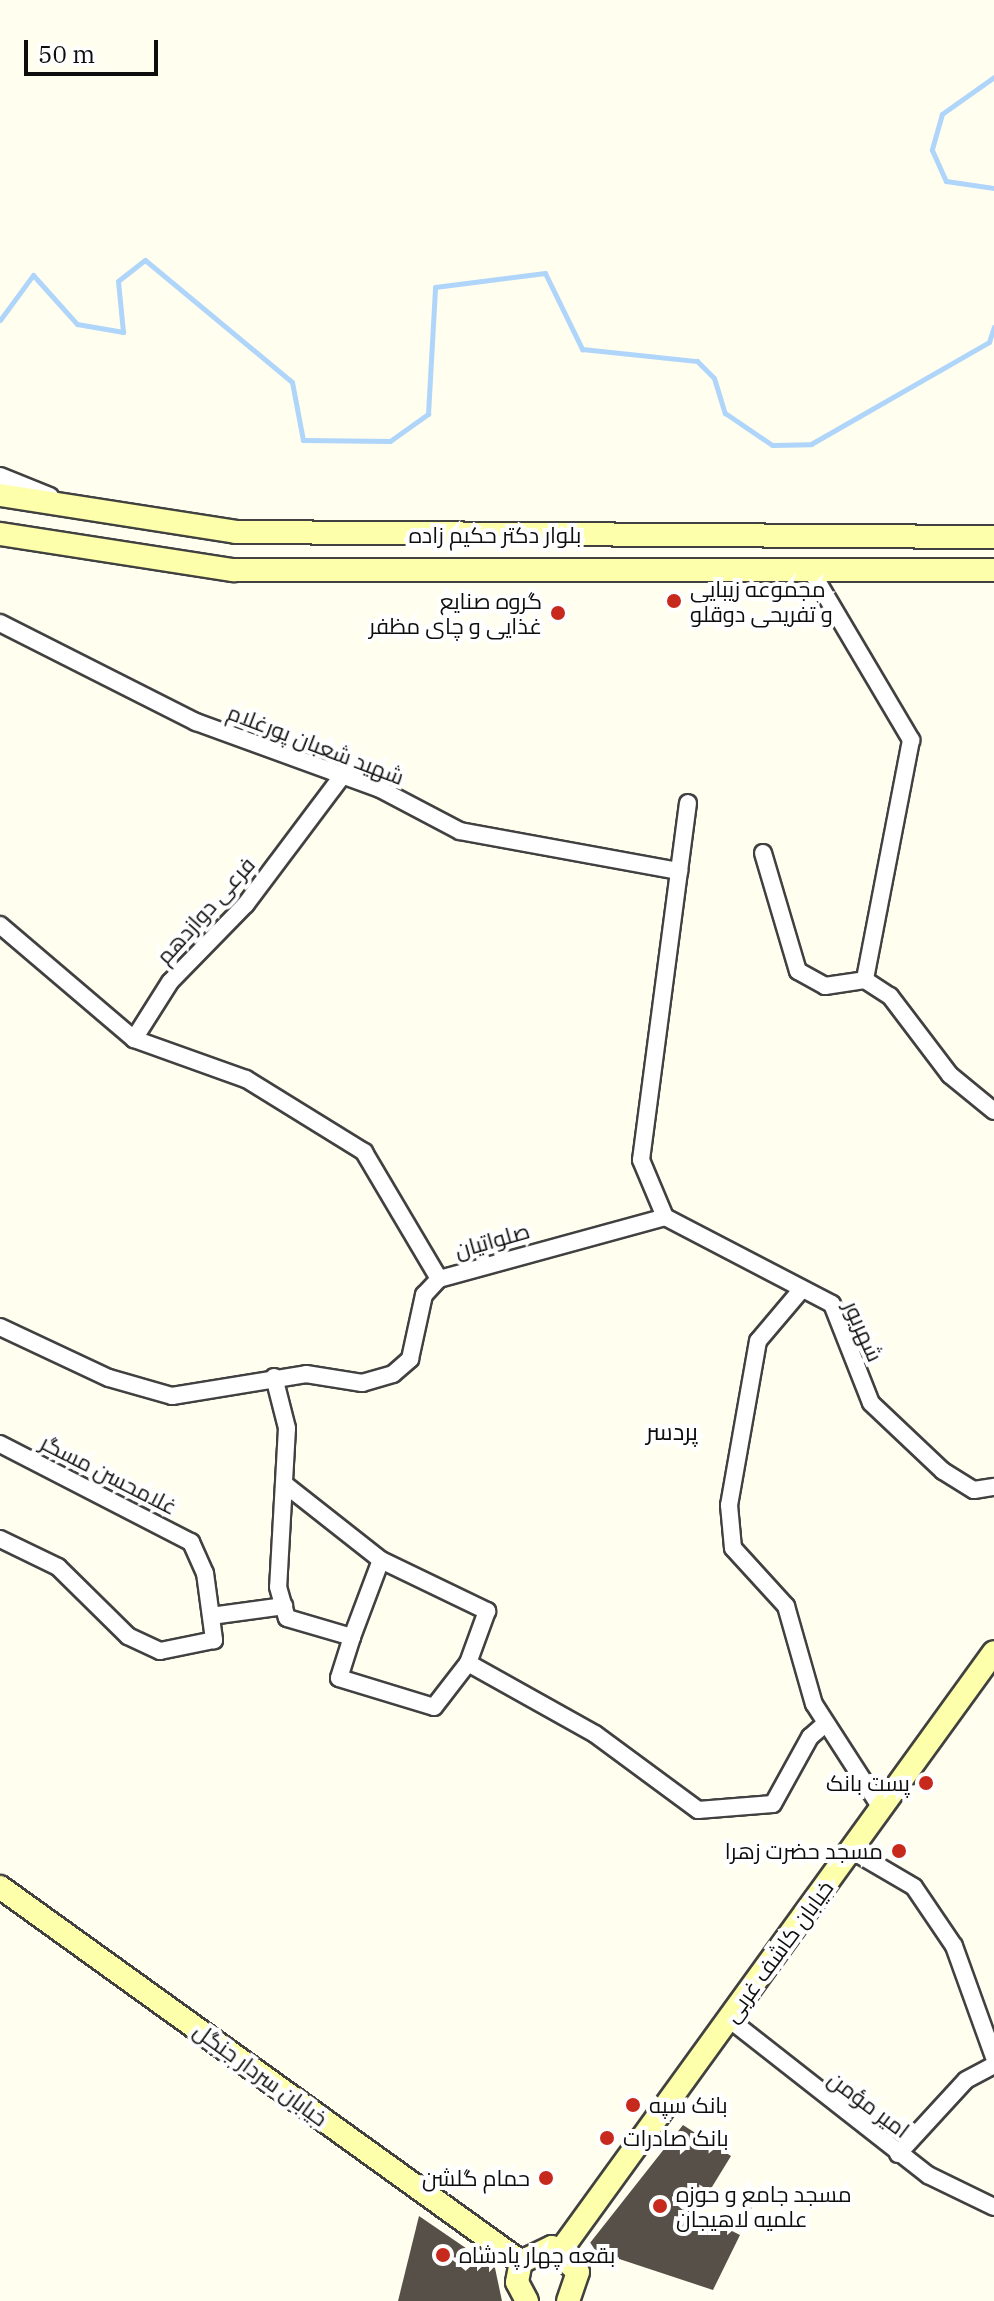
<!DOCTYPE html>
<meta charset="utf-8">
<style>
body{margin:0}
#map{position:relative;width:994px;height:2301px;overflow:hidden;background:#fffeef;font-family:"IBM Plex Serif",Cairo,serif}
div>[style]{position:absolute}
.stream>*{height:5px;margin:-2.5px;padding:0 2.5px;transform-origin:2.5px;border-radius:2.5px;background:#afd5fa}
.building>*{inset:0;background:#575049}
.roads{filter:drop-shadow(2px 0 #414141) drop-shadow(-2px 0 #414141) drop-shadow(0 2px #414141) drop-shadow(0 -2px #414141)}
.street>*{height:16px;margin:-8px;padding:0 8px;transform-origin:8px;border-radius:8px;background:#fff}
.secondary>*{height:22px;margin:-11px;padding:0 11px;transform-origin:11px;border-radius:11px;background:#feffaa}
.dots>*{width:22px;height:22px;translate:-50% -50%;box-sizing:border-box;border:4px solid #fff;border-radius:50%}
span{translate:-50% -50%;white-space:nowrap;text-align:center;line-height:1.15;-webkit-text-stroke:8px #fff;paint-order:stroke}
.street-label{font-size:22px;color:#0e0e0e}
.poi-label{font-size:22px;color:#0e0e0e}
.left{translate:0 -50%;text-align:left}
.right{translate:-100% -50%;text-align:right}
.neighbourhood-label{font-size:24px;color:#0e0e0e}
.scale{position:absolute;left:24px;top:40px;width:134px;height:36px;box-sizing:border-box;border:4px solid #0e0e0e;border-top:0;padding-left:10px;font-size:24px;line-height:28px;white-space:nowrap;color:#0e0e0e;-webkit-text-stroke:6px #fff;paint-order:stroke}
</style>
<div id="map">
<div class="stream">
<i style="left:994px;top:77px;width:64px;rotate:144.6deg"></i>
<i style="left:942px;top:114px;width:37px;rotate:106deg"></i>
<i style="left:932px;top:150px;width:34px;rotate:66deg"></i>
<i style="left:946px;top:181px;width:49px;rotate:8.3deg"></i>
<i style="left:0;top:320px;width:56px;rotate:-53.7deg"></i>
<i style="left:33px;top:275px;width:66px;rotate:48.1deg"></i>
<i style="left:77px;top:324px;width:47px;rotate:9.9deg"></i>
<i style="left:123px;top:332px;width:51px;rotate:-95.6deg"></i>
<i style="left:118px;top:281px;width:34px;rotate:-38deg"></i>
<i style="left:145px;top:260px;width:191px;rotate:39.7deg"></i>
<i style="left:292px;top:382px;width:59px;rotate:79.3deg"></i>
<i style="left:303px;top:440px;width:87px;rotate:0.7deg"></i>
<i style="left:390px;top:441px;width:47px;rotate:-35.4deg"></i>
<i style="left:428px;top:414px;width:127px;rotate:-86.8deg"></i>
<i style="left:435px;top:287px;width:111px;rotate:-7.3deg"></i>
<i style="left:545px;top:273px;width:85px;rotate:64deg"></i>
<i style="left:582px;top:349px;width:116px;rotate:6deg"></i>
<i style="left:697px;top:361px;width:24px;rotate:45deg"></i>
<i style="left:714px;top:378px;width:37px;rotate:73deg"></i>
<i style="left:725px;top:413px;width:57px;rotate:34.2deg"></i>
<i style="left:772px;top:445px;width:39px;rotate:-1deg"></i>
<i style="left:811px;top:444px;width:205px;rotate:-29.8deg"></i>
<i style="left:989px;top:342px;width:16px;rotate:-72deg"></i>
</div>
<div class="building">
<i style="clip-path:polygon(683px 2125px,731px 2156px,696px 2213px,740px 2235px,713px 2290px,586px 2248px)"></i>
<i style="clip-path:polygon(419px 2216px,495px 2268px,502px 2301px,398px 2301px)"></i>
</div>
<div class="roads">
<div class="street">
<i style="left:0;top:476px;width:54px;rotate:21.8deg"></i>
<i style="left:810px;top:569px;width:199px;rotate:59.4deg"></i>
<i style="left:911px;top:740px;width:244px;rotate:100.9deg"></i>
<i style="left:0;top:623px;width:220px;rotate:26.8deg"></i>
<i style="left:196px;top:722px;width:196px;rotate:20deg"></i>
<i style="left:380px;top:789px;width:90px;rotate:27.7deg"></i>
<i style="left:460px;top:831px;width:223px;rotate:10.4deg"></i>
<i style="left:763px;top:853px;width:123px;rotate:73.5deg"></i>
<i style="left:798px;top:971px;width:31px;rotate:29deg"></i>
<i style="left:825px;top:986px;width:40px;rotate:-8.5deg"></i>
<i style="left:865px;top:980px;width:30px;rotate:33deg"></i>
<i style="left:890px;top:996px;width:99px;rotate:52.8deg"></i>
<i style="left:950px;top:1075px;width:57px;rotate:39.3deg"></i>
<i style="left:0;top:925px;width:176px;rotate:40.4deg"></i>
<i style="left:134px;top:1039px;width:119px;rotate:19.7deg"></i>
<i style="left:246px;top:1079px;width:139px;rotate:31.7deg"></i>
<i style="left:364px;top:1152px;width:147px;rotate:59.4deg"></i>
<i style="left:439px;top:1279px;width:234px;rotate:-15.3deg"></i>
<i style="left:665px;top:1217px;width:62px;rotate:-112.8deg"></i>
<i style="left:641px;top:1160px;width:360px;rotate:-82.5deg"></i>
<i style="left:134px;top:1039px;width:67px;rotate:-57.7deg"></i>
<i style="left:170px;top:982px;width:109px;rotate:-45.7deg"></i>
<i style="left:246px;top:904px;width:161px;rotate:-53.1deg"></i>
<i style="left:665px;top:1217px;width:188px;rotate:27.5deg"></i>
<i style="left:832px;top:1304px;width:106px;rotate:68.5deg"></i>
<i style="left:871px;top:1403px;width:99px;rotate:43.4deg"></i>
<i style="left:943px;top:1471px;width:36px;rotate:32deg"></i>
<i style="left:974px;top:1490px;width:20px;rotate:-9deg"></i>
<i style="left:802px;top:1289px;width:68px;rotate:130.2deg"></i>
<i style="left:758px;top:1341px;width:167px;rotate:100deg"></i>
<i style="left:729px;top:1505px;width:43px;rotate:84.7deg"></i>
<i style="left:733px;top:1548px;width:79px;rotate:47.6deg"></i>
<i style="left:786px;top:1606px;width:102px;rotate:74.1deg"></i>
<i style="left:814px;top:1704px;width:124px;rotate:57.2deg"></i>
<i style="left:0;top:1327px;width:120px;rotate:25.1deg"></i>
<i style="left:109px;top:1378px;width:66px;rotate:15.9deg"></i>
<i style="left:172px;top:1396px;width:136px;rotate:-9.3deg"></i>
<i style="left:306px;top:1374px;width:57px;rotate:9.1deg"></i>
<i style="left:362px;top:1383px;width:32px;rotate:-16deg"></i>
<i style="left:393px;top:1374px;width:23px;rotate:-41deg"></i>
<i style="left:410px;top:1359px;width:66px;rotate:-77.7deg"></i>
<i style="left:424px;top:1295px;width:22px;rotate:-47deg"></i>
<i style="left:274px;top:1377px;width:53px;rotate:75.7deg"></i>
<i style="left:287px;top:1428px;width:159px;rotate:93.2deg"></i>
<i style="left:278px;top:1587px;width:32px;rotate:74deg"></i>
<i style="left:287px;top:1618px;width:68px;rotate:16.3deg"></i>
<i style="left:352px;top:1637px;width:82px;rotate:-69.4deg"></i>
<i style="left:381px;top:1560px;width:118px;rotate:25.7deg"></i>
<i style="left:487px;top:1611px;width:55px;rotate:110.1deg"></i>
<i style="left:468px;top:1663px;width:145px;rotate:29.2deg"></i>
<i style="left:595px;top:1734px;width:128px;rotate:36.4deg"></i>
<i style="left:698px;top:1810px;width:75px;rotate:-4.6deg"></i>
<i style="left:773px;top:1804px;width:77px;rotate:-61.1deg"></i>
<i style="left:810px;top:1737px;width:20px;rotate:-41deg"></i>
<i style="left:0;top:1444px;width:215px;rotate:27.2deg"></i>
<i style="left:191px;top:1542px;width:34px;rotate:66deg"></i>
<i style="left:205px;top:1573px;width:68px;rotate:82.3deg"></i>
<i style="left:214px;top:1640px;width:55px;rotate:168.5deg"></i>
<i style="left:160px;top:1651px;width:35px;rotate:-155deg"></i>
<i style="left:128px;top:1636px;width:98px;rotate:-135.4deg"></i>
<i style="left:58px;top:1567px;width:64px;rotate:-154.2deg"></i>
<i style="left:287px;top:1486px;width:120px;rotate:38.2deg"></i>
<i style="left:211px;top:1616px;width:74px;rotate:-7.8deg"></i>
<i style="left:352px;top:1637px;width:43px;rotate:107.6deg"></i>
<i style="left:339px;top:1678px;width:99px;rotate:17deg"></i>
<i style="left:434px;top:1707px;width:56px;rotate:-52.3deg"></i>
<i style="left:851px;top:1850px;width:73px;rotate:30.4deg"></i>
<i style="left:914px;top:1887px;width:71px;rotate:55.9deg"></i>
<i style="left:954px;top:1946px;width:118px;rotate:70.2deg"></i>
<i style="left:729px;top:2019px;width:253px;rotate:38.1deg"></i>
<i style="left:928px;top:2175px;width:73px;rotate:25.9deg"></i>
<i style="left:898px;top:2154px;width:100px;rotate:-47.4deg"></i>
<i style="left:966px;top:2080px;width:32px;rotate:-28deg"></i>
</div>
<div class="secondary">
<i style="left:0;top:495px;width:239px;rotate:8.9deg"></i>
<i style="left:236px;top:532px;width:758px;rotate:0.38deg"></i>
<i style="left:0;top:534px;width:236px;rotate:8.8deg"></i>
<i style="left:233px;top:570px;width:761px"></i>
<i style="left:0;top:1887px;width:642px;rotate:35.75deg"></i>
<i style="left:561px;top:2250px;width:738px;rotate:-54.09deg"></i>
<i style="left:527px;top:2301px;width:21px;rotate:-118deg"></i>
<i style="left:517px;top:2282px;width:20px;rotate:-79deg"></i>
<i style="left:521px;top:2262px;width:34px;rotate:-26deg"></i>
<i style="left:552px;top:2247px;width:36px;rotate:44deg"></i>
<i style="left:578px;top:2272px;width:31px;rotate:109deg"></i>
</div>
</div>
<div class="dots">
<i style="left:674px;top:601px;background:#c7291c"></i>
<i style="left:558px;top:613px;background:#c7291c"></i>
<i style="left:926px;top:1783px;background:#c7291c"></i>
<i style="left:899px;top:1851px;background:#c7291c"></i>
<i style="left:633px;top:2105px;background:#c7291c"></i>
<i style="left:607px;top:2138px;background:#c7291c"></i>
<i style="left:546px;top:2178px;background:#c7291c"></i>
<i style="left:660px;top:2206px;background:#c7291c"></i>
<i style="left:443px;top:2255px;background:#c7291c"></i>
</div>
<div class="street-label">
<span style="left:495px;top:535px">بلوار دکتر حکیم زاده</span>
<span style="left:316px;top:744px;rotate:21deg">شهید شعبان پورغلام</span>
<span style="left:205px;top:910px;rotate:-48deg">فرعی دوازدهم</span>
<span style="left:492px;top:1240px;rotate:-16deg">صلواتیان</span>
<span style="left:864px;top:1331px;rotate:66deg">شهریور</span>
<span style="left:109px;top:1474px;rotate:27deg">غلامحسن مسگر</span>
<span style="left:778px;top:1951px;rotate:-54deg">خیابان کاشف غربی</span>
<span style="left:261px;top:2074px;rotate:36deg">خیابان سردار جنگل</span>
<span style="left:869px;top:2104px;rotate:37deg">امیر مؤمن</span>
</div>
<div class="poi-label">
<span class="left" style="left:690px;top:601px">مجموعه زیبایی<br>و تفریحی دوقلو</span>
<span class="right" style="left:542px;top:613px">گروه صنایع<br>غذایی و چای مظفر</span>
<span class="right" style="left:910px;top:1783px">پست بانک</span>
<span class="right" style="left:883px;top:1851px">مسجد حضرت زهرا</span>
<span class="left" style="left:649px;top:2105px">بانک سپه</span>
<span class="left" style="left:623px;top:2138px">بانک صادرات</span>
<span class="right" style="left:530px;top:2178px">حمام گلشن</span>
<span class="left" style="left:676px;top:2206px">مسجد جامع و حوزه<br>علمیه لاهیجان</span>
<span class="left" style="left:459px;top:2255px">بقعه چهار پادشاه</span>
</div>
<div class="neighbourhood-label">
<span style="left:672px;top:1432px">پردسر</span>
</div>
<div class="scale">50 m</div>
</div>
